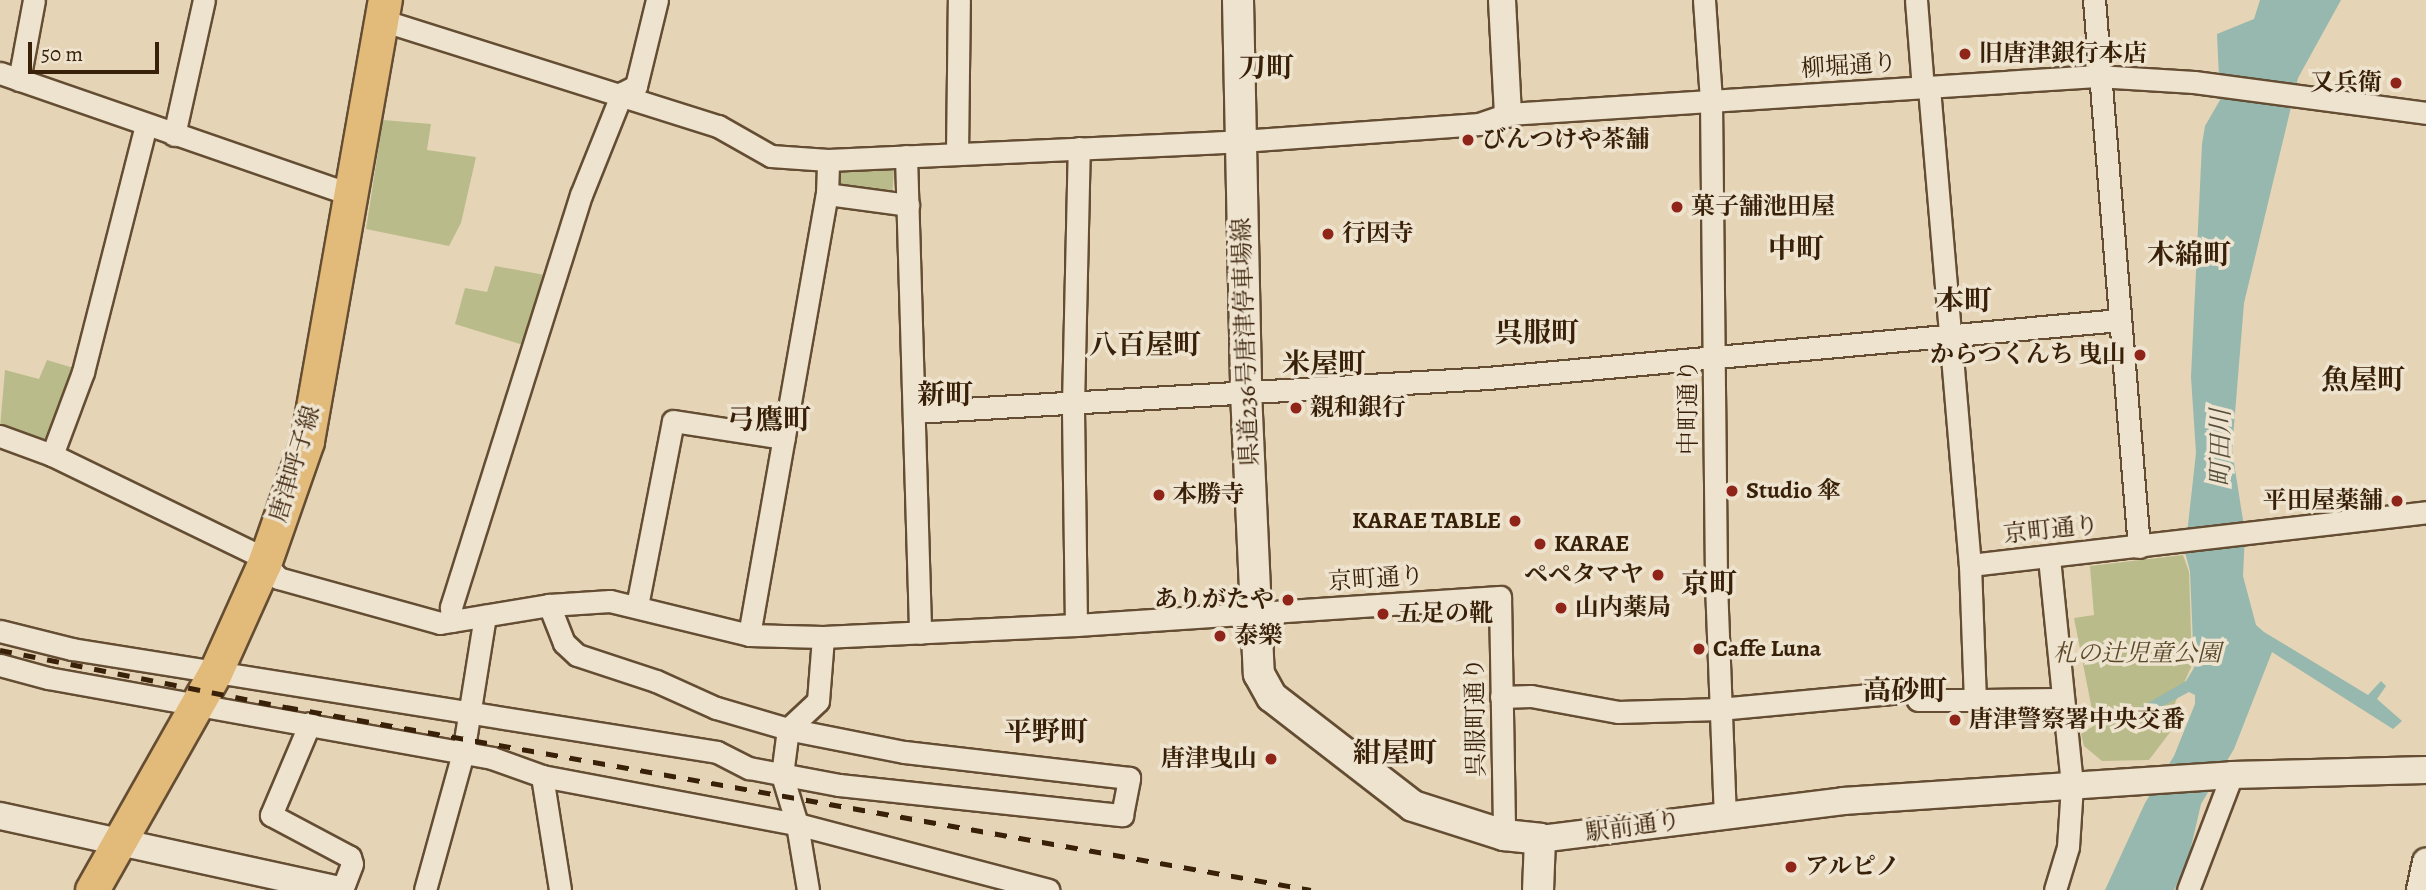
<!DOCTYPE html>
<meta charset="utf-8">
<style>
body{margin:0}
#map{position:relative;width:2426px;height:890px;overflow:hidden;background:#e5d4b5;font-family:Alegreya,"Noto Serif JP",serif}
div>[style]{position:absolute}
.green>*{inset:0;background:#babb8a}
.water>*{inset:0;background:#96b8ae}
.roads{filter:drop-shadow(2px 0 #644d33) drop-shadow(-2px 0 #644d33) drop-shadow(0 2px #644d33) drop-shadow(0 -2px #644d33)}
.minor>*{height:21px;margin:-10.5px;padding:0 10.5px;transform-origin:10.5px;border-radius:10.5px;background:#eee3cf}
.tertiary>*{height:26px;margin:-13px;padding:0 13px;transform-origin:13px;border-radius:13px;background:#eee3cf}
.secondary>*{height:30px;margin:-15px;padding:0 15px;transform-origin:15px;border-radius:15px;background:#eee3cf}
.primary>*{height:33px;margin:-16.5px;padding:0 16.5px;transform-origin:16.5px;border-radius:16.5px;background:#e2ba7a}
.rail>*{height:5px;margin-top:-2.5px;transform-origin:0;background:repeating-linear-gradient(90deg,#392008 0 12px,transparent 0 24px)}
.dots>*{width:19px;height:19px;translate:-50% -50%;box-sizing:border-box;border:4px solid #eee3cf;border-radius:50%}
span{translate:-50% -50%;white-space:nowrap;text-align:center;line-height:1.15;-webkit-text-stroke:7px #eee3cf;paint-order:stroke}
.poi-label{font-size:24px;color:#392008;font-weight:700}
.left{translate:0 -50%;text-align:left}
.right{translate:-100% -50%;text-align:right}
.street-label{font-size:24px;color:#392008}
.park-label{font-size:24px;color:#594728;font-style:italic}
.water-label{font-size:26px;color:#554e3a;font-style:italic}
.quarter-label{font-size:28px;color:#392008;font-weight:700}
.scale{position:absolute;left:28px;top:42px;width:131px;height:32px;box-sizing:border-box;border:4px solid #392008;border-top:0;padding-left:9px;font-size:21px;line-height:24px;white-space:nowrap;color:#392008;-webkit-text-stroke:5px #eee3cf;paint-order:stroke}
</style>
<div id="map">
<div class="green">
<i style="clip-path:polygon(383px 120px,431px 124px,427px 150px,476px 157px,461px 223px,449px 246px,366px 229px)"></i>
<i style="clip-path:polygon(834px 170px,894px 170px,892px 198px,835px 187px)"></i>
<i style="clip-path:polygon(495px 266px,545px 275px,523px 345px,455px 324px,465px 288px,487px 292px)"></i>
<i style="clip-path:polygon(47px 360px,77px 369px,50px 439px,41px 442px,0 428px,5px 370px,39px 379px)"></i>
<i style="clip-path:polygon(2183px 555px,2189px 572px,2192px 665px,2175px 703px,2177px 723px,2149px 760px,2102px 761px,2084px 746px,2081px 734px,2095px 725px,2074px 618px,2094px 615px,2090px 566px)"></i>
</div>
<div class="water">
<i style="clip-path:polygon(2260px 0,2341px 0,2298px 78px,2244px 303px,2232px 450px,2245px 533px,2243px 576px,2256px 625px,2264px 632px,2368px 695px,2381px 681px,2386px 686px,2377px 699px,2402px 721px,2393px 729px,2272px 652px,2234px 749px,2201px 804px,2188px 860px,2174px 890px,2105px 890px,2145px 803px,2174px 756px,2195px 704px,2195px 695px,2189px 692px,2140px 718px,2136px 710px,2186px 681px,2194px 668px,2190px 571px,2185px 552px,2196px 453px,2191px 377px,2202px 144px,2205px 126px,2220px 100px,2217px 34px,2254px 19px)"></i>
</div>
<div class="roads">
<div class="minor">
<i style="left:1704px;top:0;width:101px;rotate:86deg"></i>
<i style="left:1711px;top:101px;width:483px;rotate:89.4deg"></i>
<i style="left:1716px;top:584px;width:230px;rotate:87.8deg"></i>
<i style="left:1916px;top:0;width:88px;rotate:85.5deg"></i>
<i style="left:2094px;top:0;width:549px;rotate:85.3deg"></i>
<i style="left:381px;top:20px;width:353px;rotate:17.5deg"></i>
<i style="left:718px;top:126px;width:61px;rotate:29.5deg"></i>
<i style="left:771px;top:156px;width:57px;rotate:4deg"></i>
<i style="left:828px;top:160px;width:413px;rotate:-2.6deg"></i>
<i style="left:1241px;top:141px;width:239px;rotate:-4.1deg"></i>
<i style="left:1479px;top:124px;width:31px;rotate:-19deg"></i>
<i style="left:1508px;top:114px;width:590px;rotate:-3.69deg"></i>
<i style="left:2097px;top:76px;width:97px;rotate:3.5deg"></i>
<i style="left:2194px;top:82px;width:234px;rotate:7.6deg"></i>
<i style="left:0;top:73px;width:373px;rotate:19.1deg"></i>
<i style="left:19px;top:80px;width:81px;rotate:-79.4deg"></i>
<i style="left:1929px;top:88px;width:479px;rotate:85.1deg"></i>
<i style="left:1970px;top:565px;width:135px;rotate:87.9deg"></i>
<i style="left:1975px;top:700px;width:88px;rotate:-0.7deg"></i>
<i style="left:174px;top:135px;width:138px;rotate:-77.5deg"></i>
<i style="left:957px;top:154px;width:154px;rotate:-89.3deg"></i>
<i style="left:906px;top:156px;width:477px;rotate:88.3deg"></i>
<i style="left:827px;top:194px;width:82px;rotate:7.7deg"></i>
<i style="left:914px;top:412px;width:575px;rotate:-3.39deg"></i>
<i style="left:1488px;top:378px;width:634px;rotate:-5.25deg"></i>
<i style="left:0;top:436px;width:55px;rotate:20.1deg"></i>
<i style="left:52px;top:455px;width:227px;rotate:25.9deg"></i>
<i style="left:256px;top:554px;width:33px;rotate:47deg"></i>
<i style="left:278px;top:578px;width:168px;rotate:15.5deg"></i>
<i style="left:440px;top:623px;width:110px;rotate:-9.4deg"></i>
<i style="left:549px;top:605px;width:61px;rotate:-3.8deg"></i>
<i style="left:610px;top:601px;width:143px;rotate:13.7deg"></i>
<i style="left:749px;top:635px;width:74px;rotate:1.5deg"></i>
<i style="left:823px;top:637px;width:253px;rotate:-2.7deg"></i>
<i style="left:1076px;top:625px;width:425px;rotate:-3.8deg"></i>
<i style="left:1500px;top:597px;width:238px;rotate:89deg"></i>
<i style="left:52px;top:455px;width:89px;rotate:-69.5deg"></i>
<i style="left:83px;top:372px;width:255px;rotate:-75.7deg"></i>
<i style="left:2049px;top:558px;width:228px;rotate:84.2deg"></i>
<i style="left:2072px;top:785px;width:62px;rotate:93.7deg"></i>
<i style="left:2068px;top:847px;width:45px;rotate:106.8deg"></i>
<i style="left:1970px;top:565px;width:459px;rotate:-6.6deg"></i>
<i style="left:637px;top:606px;width:188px;rotate:-79deg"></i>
<i style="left:673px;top:421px;width:112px;rotate:8.7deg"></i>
<i style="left:452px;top:621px;width:14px;rotate:-94deg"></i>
<i style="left:451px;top:607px;width:432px;rotate:-72.5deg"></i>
<i style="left:581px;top:195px;width:110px;rotate:-68.1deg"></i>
<i style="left:622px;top:93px;width:16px;rotate:-27deg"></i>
<i style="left:636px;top:86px;width:89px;rotate:-76.3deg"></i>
<i style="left:1076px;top:625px;width:220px;rotate:-90.8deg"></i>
<i style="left:1073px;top:405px;width:257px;rotate:-88.7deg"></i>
<i style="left:0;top:631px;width:74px;rotate:14deg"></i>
<i style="left:72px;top:649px;width:653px;rotate:9.07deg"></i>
<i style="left:717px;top:752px;width:36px;rotate:27deg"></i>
<i style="left:749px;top:768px;width:92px;rotate:10.7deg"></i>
<i style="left:839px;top:785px;width:285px;rotate:6.1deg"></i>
<i style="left:1122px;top:815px;width:38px;rotate:-79deg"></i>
<i style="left:1129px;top:778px;width:226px;rotate:-173.4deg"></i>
<i style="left:904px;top:752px;width:118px;rotate:-168.8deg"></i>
<i style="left:788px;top:729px;width:75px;rotate:-163.7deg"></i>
<i style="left:716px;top:708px;width:66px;rotate:-155.8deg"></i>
<i style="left:656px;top:681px;width:83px;rotate:-161.8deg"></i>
<i style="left:577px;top:655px;width:18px;rotate:-137deg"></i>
<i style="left:564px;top:643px;width:41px;rotate:-111.5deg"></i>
<i style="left:749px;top:635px;width:448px;rotate:-80deg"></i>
<i style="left:827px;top:194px;width:34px;rotate:-88deg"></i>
<i style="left:0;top:665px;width:50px;rotate:15.2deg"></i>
<i style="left:48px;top:678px;width:451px;rotate:10.2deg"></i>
<i style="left:492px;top:758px;width:53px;rotate:19.8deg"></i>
<i style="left:542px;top:776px;width:259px;rotate:10.7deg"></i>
<i style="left:797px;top:824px;width:260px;rotate:14.7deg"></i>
<i style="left:1501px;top:697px;width:30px;rotate:-2deg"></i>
<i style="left:1531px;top:696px;width:88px;rotate:10.4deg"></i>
<i style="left:1618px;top:712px;width:101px;rotate:-1.7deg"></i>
<i style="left:1719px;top:709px;width:195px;rotate:-5.3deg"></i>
<i style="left:1913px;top:691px;width:10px;rotate:61deg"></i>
<i style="left:1918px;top:700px;width:57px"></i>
<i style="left:310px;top:723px;width:100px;rotate:113deg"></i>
<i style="left:271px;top:815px;width:89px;rotate:28deg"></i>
<i style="left:350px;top:857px;width:7px;rotate:74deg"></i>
<i style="left:352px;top:864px;width:28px;rotate:111deg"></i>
<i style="left:542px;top:776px;width:115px;rotate:81deg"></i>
<i style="left:425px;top:890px;width:142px;rotate:-74.5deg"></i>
<i style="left:463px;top:753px;width:139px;rotate:-80.9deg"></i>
<i style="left:808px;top:890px;width:67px;rotate:-99.5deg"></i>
<i style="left:797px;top:824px;width:51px;rotate:-107deg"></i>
<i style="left:782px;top:775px;width:46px;rotate:-82.6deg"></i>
<i style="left:788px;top:729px;width:41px;rotate:-43deg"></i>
<i style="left:818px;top:701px;width:64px;rotate:-85.5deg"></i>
<i style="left:2188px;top:890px;width:123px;rotate:-69.1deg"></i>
</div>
<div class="tertiary">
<i style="left:1502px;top:0;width:114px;rotate:87deg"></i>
<i style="left:0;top:816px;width:347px;rotate:12.3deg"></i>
<i style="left:1540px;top:839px;width:305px;rotate:-7.1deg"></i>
<i style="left:1843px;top:801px;width:390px;rotate:-3.8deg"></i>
<i style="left:2232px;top:775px;width:194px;rotate:-1.5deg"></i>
<i style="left:2420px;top:890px;width:29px;rotate:-78deg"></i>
</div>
<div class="secondary">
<i style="left:1238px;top:0;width:392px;rotate:88.8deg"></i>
<i style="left:1246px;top:392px;width:282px;rotate:87.4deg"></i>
<i style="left:1259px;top:674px;width:26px;rotate:61deg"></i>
<i style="left:1272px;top:697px;width:178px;rotate:37.7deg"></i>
<i style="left:1413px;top:806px;width:96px;rotate:17.7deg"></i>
<i style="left:1504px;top:835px;width:36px;rotate:6deg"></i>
<i style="left:1540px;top:839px;width:51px;rotate:92.2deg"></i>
</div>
<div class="primary">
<i style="left:92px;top:890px;width:249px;rotate:-60.5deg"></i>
<i style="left:215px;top:673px;width:120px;rotate:-65.8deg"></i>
<i style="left:264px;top:564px;width:130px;rotate:-70.7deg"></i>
<i style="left:307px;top:441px;width:448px;rotate:-80deg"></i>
</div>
</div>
<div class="rail">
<i style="left:0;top:650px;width:292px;rotate:11.3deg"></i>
<i style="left:286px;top:707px;width:1041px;rotate:10.12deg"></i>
</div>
<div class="dots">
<i style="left:1965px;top:54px;background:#8f2418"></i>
<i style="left:2396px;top:83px;background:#8f2418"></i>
<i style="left:1468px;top:140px;background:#8f2418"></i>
<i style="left:1677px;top:207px;background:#8f2418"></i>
<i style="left:1328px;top:234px;background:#8f2418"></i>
<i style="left:2140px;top:355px;background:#8f2418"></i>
<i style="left:1296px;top:408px;background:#8f2418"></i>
<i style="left:1732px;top:491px;background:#8f2418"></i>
<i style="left:1159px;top:495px;background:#8f2418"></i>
<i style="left:2397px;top:501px;background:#8f2418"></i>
<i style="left:1515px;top:521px;background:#8f2418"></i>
<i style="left:1540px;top:544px;background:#8f2418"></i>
<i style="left:1658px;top:575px;background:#8f2418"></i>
<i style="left:1288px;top:600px;background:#8f2418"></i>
<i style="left:1561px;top:608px;background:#8f2418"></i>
<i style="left:1383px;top:614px;background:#8f2418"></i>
<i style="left:1220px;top:636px;background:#8f2418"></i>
<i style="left:1699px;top:649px;background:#8f2418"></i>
<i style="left:1955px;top:720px;background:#8f2418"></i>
<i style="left:1271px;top:759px;background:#8f2418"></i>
<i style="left:1791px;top:867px;background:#8f2418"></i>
</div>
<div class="poi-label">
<span class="left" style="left:1979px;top:54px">旧唐津銀行本店</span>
<span class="right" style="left:2382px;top:83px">又兵衛</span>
<span class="left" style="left:1482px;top:140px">びんつけや茶舗</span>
<span class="left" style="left:1691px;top:207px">菓子舗池田屋</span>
<span class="left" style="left:1342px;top:234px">行因寺</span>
<span class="right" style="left:2126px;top:355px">からつくんち 曳山</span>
<span class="left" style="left:1310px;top:408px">親和銀行</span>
<span class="left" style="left:1746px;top:491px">Studio 傘</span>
<span class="left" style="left:1173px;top:495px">本勝寺</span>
<span class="right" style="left:2383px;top:501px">平田屋薬舗</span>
<span class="right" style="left:1501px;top:521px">KARAE TABLE</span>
<span class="left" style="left:1554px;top:544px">KARAE</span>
<span class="right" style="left:1644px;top:575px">ペペタマヤ</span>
<span class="right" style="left:1274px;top:600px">ありがたや</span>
<span class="left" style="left:1575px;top:608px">山内薬局</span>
<span class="left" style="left:1397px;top:614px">五足の靴</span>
<span class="left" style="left:1234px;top:636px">泰樂</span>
<span class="left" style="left:1713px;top:649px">Caffe Luna</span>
<span class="left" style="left:1969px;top:720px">唐津警察署中央交番</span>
<span class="right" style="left:1257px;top:759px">唐津曳山</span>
<span class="left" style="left:1805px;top:867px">アルピノ</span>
</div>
<div class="street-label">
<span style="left:1849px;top:66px;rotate:-4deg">柳堀通り</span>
<span style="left:1246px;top:342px;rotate:-92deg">県道236号唐津停車場線</span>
<span style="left:1689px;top:407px;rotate:-90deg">中町通り</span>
<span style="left:295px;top:464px;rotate:-73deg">唐津呼子線</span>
<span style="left:2051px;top:530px;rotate:-6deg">京町通り</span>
<span style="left:1376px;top:579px;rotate:-4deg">京町通り</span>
<span style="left:1476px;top:717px;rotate:-91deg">呉服町通り</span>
<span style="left:1633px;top:827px;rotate:-8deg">駅前通り</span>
</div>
<div class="park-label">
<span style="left:2137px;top:654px">札の辻児童公園</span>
</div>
<div class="water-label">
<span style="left:2221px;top:448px;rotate:-90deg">町田川</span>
</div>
<div class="quarter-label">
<span style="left:1266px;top:68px">刀町</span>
<span style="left:1796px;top:249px">中町</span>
<span style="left:2189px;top:255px">木綿町</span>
<span style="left:1964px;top:301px">本町</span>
<span style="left:1537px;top:333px">呉服町</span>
<span style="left:1145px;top:345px">八百屋町</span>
<span style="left:1324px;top:364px">米屋町</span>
<span style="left:2363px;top:380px">魚屋町</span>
<span style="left:945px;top:395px">新町</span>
<span style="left:769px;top:420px">弓鷹町</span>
<span style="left:1709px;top:584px">京町</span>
<span style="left:1905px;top:691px">高砂町</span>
<span style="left:1046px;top:732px">平野町</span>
<span style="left:1395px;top:753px">紺屋町</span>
</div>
<div class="scale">50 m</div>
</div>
